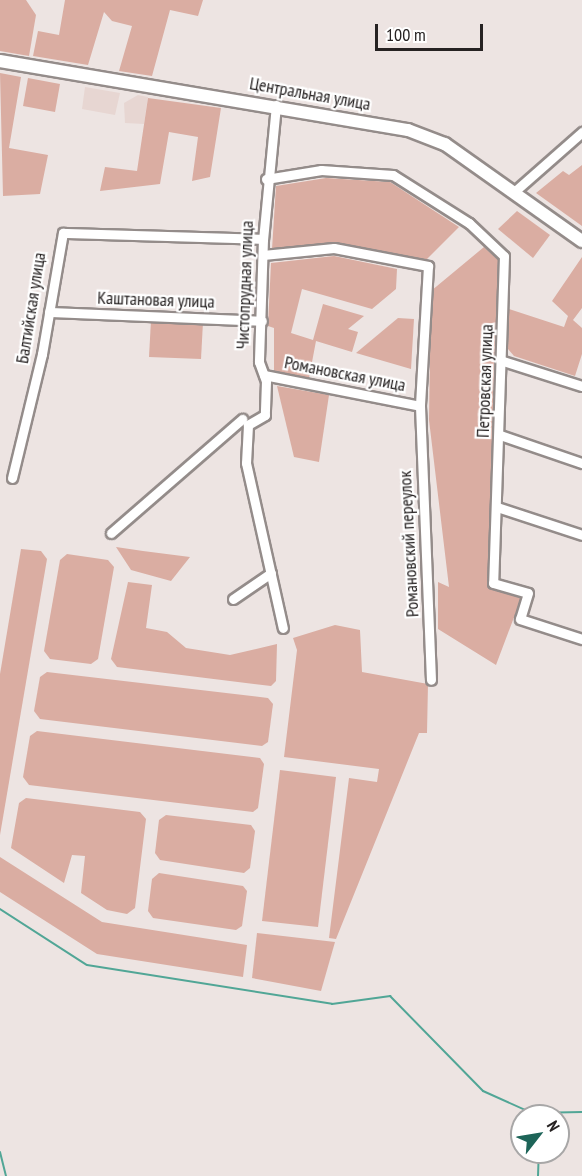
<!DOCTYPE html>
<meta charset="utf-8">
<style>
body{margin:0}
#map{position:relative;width:582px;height:1176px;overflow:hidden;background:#ede4e2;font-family:"PT Sans Narrow",sans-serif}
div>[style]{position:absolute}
.built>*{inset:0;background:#e7d6d2}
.green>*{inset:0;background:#daada2}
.stream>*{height:2px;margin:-1px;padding:0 1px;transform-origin:1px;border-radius:1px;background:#51a696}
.roads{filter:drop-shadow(2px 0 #948c8a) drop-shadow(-2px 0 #948c8a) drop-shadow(0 2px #948c8a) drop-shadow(0 -2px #948c8a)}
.minor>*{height:9px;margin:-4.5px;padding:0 4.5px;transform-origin:4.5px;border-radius:4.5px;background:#fff}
.major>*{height:12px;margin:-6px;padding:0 6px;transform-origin:6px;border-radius:6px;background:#fff}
span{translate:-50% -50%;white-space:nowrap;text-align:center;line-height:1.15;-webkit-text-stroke:4.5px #fff;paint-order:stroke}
.street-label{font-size:18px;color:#262222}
.north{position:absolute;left:510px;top:1104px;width:60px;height:60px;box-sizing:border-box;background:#fff;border:2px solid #a8a7a7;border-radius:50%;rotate:59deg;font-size:16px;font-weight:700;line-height:24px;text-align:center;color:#262222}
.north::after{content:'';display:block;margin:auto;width:21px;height:27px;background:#1d6458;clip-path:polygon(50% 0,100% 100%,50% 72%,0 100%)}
.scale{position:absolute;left:375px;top:24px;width:108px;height:27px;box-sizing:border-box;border:3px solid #262222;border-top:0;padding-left:8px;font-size:18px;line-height:21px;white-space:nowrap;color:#262222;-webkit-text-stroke:4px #fff;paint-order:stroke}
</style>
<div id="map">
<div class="built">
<i style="clip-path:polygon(85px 87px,120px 93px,115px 115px,82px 109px)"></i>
<i style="clip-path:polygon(138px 95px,148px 97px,144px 124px,125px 123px,124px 103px)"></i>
</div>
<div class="green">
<i style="clip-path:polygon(0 0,26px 0,36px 15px,29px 56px,0 51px)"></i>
<i style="clip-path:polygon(65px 0,203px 0,198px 16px,170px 10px,152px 76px,119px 71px,132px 26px,112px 21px,104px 12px,88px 65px,33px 56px,38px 31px,59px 35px)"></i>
<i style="clip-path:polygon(0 73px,21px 77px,9px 148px,48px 155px,40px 194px,3px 196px)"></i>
<i style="clip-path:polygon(28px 78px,60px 84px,55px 112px,23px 106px)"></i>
<i style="clip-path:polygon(148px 98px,221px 108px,210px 177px,192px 181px,198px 137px,169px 132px,160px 184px,100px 191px,105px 167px,137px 171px)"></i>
<i style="clip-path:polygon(582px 165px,582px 226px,536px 193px,563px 171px,569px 175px)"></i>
<i style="clip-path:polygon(326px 178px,390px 182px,459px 227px,424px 262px,335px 243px,272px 249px,276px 186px)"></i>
<i style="clip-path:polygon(517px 211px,550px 235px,533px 258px,498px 229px)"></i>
<i style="clip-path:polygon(484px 247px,498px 260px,488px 585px,522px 596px,496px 665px,438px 629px,438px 582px,449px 587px,429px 420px,431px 291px)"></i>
<i style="clip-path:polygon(334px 256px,397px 269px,396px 289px,372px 309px,302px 289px,291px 333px,313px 340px,323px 304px,364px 316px,348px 329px,358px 332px,352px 352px,316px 341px,309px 378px,274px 372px,274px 328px,268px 326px,271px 263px)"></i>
<i style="clip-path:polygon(582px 257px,582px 308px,573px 320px,582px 328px,582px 354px,575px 376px,514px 356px,508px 349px,509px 309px,564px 327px,568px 316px,552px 301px)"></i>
<i style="clip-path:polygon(398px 318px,414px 319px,411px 369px,356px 353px)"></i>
<i style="clip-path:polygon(151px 320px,203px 322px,201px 359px,149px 357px)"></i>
<i style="clip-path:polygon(277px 386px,329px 395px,319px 462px,294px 457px)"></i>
<i style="clip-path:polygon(116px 547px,143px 551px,190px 557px,171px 581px,131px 570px)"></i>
<i style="clip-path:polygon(21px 549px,41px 551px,47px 559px,0 835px,0 674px)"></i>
<i style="clip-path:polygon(67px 554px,108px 560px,114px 567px,98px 659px,91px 664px,50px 659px,44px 651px,60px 560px)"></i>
<i style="clip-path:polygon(128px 582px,152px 585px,146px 628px,167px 632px,186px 648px,230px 655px,277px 644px,276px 681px,271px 686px,117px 667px,111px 659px)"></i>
<i style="clip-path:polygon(335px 625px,360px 630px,362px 672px,428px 684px,427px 733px,419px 733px,336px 939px,329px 938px,349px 778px,377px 782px,379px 769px,284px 757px,297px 650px,293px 638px)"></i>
<i style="clip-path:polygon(47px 672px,268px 698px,273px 704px,268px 742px,262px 746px,40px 719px,34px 711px,40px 677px)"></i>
<i style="clip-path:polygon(37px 731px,260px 758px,264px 764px,258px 808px,253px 812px,29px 785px,23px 777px,30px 736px)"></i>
<i style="clip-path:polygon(280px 770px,336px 777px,318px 927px,262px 921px)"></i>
<i style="clip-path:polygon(26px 798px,140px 812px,146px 819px,135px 908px,127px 914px,107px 910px,81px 893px,85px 856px,72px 855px,64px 883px,11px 848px,19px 803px)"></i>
<i style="clip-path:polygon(166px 815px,251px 825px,255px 831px,250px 868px,244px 873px,160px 860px,155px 853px,159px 820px)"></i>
<i style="clip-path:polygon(0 857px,102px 922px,247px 945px,243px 977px,97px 954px,0 892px)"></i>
<i style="clip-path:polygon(159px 873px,243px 886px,247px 891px,242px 926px,236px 930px,153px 918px,148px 911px,152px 879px)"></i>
<i style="clip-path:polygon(257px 933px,335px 942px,321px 991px,252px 978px)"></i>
</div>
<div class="stream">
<i style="left:0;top:909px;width:103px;rotate:32.8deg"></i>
<i style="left:87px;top:965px;width:248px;rotate:9deg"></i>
<i style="left:332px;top:1004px;width:59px;rotate:-7.9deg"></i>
<i style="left:390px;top:996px;width:133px;rotate:45.6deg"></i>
<i style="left:483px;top:1091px;width:54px;rotate:24.2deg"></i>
<i style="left:532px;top:1113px;width:50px;rotate:-1.1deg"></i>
<i style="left:0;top:1152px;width:25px;rotate:76deg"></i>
<i style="left:538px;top:1176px;width:24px;rotate:-88deg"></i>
</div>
<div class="roads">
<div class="minor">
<i style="left:276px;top:105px;width:135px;rotate:95.5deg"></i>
<i style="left:263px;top:239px;width:123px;rotate:91.9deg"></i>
<i style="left:259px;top:362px;width:20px;rotate:70deg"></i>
<i style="left:266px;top:381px;width:34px;rotate:92deg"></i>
<i style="left:265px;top:415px;width:20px;rotate:150deg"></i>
<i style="left:248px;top:425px;width:38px;rotate:93deg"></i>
<i style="left:246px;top:463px;width:169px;rotate:77.4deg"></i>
<i style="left:266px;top:179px;width:56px;rotate:-9.3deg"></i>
<i style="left:321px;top:170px;width:72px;rotate:4deg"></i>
<i style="left:393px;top:175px;width:90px;rotate:32.3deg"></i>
<i style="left:469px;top:223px;width:48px;rotate:43.3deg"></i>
<i style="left:504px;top:256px;width:327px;rotate:91.9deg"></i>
<i style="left:493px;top:583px;width:36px;rotate:16deg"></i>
<i style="left:528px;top:593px;width:27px;rotate:107deg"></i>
<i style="left:520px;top:619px;width:65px;rotate:17.9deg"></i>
<i style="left:514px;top:192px;width:91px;rotate:-41.4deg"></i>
<i style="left:263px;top:255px;width:71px;rotate:-5.6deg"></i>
<i style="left:334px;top:248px;width:96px;rotate:10.8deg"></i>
<i style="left:428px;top:266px;width:140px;rotate:93.3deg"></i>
<i style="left:420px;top:406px;width:274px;rotate:87.7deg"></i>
<i style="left:49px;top:312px;width:213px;rotate:2.4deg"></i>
<i style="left:503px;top:361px;width:83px;rotate:17.6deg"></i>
<i style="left:264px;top:375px;width:159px;rotate:11.2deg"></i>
<i style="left:500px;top:435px;width:87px;rotate:18.9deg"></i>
<i style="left:12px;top:478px;width:128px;rotate:-76.4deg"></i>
<i style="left:42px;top:354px;width:123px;rotate:-80.2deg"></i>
<i style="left:63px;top:233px;width:200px;rotate:1.7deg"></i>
<i style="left:497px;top:507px;width:89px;rotate:18.2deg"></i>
<i style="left:111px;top:533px;width:174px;rotate:-41deg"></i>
<i style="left:233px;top:599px;width:46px;rotate:-34.4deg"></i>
</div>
<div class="major">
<i style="left:0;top:61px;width:414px;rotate:9.6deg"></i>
<i style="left:408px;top:130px;width:40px;rotate:21deg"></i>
<i style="left:445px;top:144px;width:168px;rotate:35.3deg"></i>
</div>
</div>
<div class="street-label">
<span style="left:310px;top:94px;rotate:10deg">Центральная улица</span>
<span style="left:245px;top:285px;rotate:-88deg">Чистопрудная улица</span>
<span style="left:156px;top:300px;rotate:2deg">Каштановая улица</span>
<span style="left:31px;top:308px;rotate:-81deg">Балтийская улица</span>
<span style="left:345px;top:374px;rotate:11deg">Романовская улица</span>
<span style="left:485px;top:381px;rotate:-88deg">Петровская улица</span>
<span style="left:409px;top:544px;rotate:-93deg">Романовский переулок</span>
</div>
<div class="north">N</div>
<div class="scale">100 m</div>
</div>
